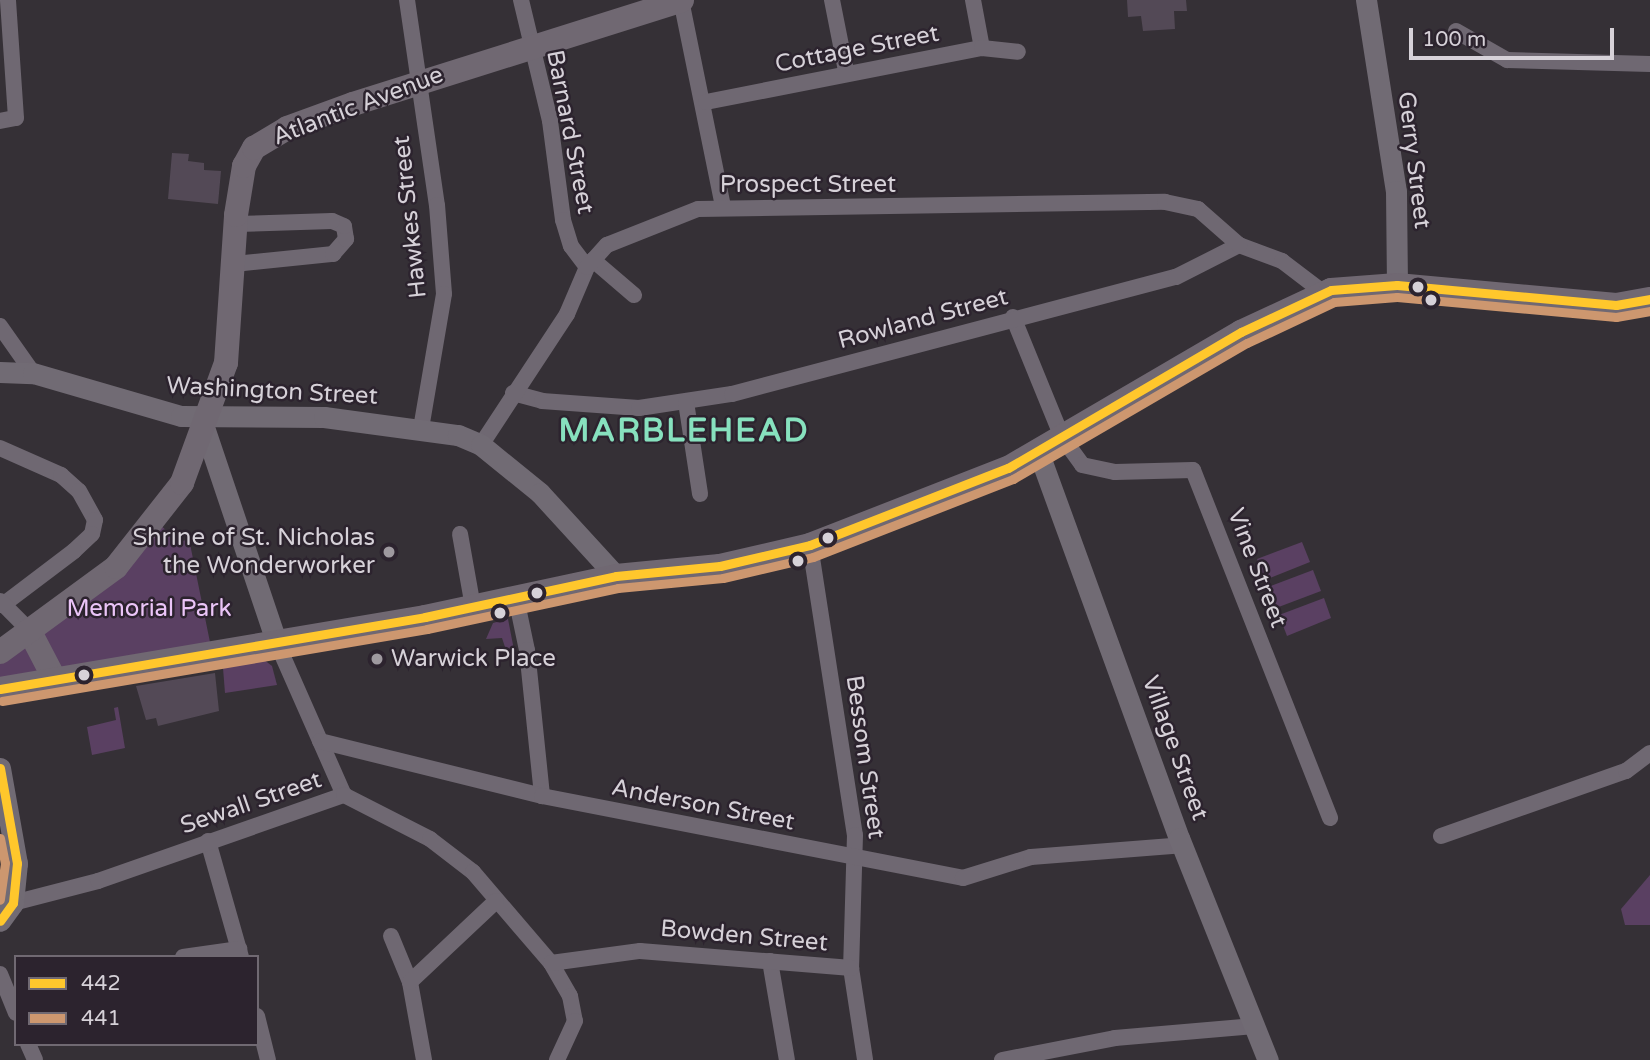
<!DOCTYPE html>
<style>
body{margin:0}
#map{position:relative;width:1650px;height:1060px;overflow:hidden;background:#353036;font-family:"Varela Round",sans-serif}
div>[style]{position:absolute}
.green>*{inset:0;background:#5a4062}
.building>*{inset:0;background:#534956}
.street>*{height:16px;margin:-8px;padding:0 8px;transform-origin:8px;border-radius:8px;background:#6f6872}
.secondary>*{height:21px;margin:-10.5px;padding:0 10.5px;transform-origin:10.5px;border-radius:10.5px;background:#716b74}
.primary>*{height:24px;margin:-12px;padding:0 12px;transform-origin:12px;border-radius:12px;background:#706872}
.bus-1>*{height:9px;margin:-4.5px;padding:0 4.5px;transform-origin:4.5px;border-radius:4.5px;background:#ffc72c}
.bus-2>*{height:9px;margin:-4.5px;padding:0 4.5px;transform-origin:4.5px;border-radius:4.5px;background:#cd976f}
.dots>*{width:19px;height:19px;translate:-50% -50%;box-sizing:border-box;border:4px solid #2c232e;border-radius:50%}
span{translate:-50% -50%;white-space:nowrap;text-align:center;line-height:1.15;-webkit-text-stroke:5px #2c232e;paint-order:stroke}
.street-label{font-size:24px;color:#d6d1d8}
.poi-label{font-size:24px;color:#d6d1d8}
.right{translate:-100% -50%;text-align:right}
.left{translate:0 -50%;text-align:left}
.park-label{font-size:24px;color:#ebc5f8}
.district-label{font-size:32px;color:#87e1be;font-weight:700;letter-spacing:2px}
.legend{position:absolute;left:14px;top:955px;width:245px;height:91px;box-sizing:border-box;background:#2c232e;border:2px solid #706972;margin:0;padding:9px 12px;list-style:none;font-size:21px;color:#d6d1d8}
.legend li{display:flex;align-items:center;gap:14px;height:35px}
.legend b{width:35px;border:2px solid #706972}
.scale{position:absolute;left:1409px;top:28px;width:205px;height:32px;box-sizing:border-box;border:4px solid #d6d1d8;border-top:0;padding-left:9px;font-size:21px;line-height:24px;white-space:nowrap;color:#d6d1d8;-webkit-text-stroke:5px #2c232e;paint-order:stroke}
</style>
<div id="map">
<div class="green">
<i style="clip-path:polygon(157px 522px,179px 542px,189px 539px,212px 652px,0 689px,0 652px)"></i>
<i style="clip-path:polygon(1302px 542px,1310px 562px,1265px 580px,1257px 559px)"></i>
<i style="clip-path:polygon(1313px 570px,1321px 591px,1276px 608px,1268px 587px)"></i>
<i style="clip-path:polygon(1324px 598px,1331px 618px,1287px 636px,1279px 615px)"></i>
<i style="clip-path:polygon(508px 619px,514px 650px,506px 650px,502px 638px,486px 639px,493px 623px)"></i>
<i style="clip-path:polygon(263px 659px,272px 666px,277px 685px,225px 693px,223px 668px)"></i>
<i style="clip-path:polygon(118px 707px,125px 748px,92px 755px,87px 727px,116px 720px,114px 708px)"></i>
<i style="clip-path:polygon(1650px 875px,1650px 925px,1625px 925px,1621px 909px)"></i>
</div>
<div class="building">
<i style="clip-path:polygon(1127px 0,1186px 0,1187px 11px,1174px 11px,1175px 29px,1143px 31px,1141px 16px,1128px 17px)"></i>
<i style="clip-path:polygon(172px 153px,189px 154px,188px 161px,204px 163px,204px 170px,221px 171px,218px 204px,168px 199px)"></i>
<i style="clip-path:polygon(215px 673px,219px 711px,158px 726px,156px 718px,146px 720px,136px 686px)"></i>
</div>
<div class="street">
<i style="left:407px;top:0;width:207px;rotate:81.7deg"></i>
<i style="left:437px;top:205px;width:89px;rotate:85.5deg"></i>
<i style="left:444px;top:294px;width:136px;rotate:99.7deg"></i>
<i style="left:521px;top:0;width:124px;rotate:76.5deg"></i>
<i style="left:550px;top:121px;width:100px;rotate:82.5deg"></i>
<i style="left:563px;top:220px;width:27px;rotate:73deg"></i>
<i style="left:571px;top:246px;width:26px;rotate:53deg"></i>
<i style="left:681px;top:0;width:211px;rotate:78.5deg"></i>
<i style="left:832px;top:0;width:72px;rotate:78.8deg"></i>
<i style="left:973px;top:0;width:49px;rotate:79.4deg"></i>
<i style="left:1456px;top:31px;width:59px;rotate:29.6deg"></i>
<i style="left:1507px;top:60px;width:143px;rotate:1.6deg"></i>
<i style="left:706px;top:102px;width:281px;rotate:-11.1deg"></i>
<i style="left:982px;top:48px;width:36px;rotate:6deg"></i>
<i style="left:0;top:121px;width:16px;rotate:-11deg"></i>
<i style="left:16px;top:118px;width:118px;rotate:-93.9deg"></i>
<i style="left:593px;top:260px;width:54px;rotate:40.5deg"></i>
<i style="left:234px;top:264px;width:100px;rotate:-5.8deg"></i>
<i style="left:333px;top:254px;width:20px;rotate:-49deg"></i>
<i style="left:346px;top:239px;width:13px;rotate:-99deg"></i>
<i style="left:344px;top:226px;width:13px;rotate:-157deg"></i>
<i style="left:332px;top:221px;width:96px;rotate:178.2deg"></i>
<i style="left:1013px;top:317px;width:130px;rotate:67.8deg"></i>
<i style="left:1062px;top:437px;width:34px;rotate:54deg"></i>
<i style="left:1082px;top:465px;width:34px;rotate:12deg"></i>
<i style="left:1115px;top:472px;width:78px;rotate:-1.5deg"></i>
<i style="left:1193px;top:470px;width:374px;rotate:68.5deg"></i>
<i style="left:0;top:326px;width:57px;rotate:54.9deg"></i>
<i style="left:513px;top:393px;width:30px;rotate:15deg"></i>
<i style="left:542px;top:401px;width:97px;rotate:4.1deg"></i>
<i style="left:639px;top:408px;width:94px;rotate:-8.6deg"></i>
<i style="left:732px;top:394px;width:459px;rotate:-14.8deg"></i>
<i style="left:1176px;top:277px;width:71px;rotate:-26.9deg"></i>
<i style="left:1239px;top:245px;width:46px;rotate:20.4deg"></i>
<i style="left:1282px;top:261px;width:53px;rotate:37.3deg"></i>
<i style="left:686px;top:402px;width:93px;rotate:81.3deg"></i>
<i style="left:481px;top:445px;width:157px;rotate:-56.7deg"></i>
<i style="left:567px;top:314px;width:51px;rotate:-66.9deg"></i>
<i style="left:587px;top:267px;width:30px;rotate:-48deg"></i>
<i style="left:607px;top:245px;width:98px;rotate:-21.6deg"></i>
<i style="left:698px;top:209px;width:467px;rotate:-0.9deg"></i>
<i style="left:1165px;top:202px;width:34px;rotate:12deg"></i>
<i style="left:1198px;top:209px;width:55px;rotate:41.3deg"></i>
<i style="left:0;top:448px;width:67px;rotate:23.9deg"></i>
<i style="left:61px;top:475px;width:24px;rotate:42deg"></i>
<i style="left:79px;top:491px;width:33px;rotate:61deg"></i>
<i style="left:95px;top:520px;width:14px;rotate:102deg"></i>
<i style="left:92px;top:534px;width:25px;rotate:137deg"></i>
<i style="left:74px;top:551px;width:88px;rotate:142.9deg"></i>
<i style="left:460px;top:534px;width:74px;rotate:79.9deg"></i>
<i style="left:810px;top:545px;width:293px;rotate:81.2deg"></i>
<i style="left:855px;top:835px;width:133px;rotate:91.7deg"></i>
<i style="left:851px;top:968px;width:93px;rotate:81.3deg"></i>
<i style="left:516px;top:598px;width:53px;rotate:78.1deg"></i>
<i style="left:527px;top:650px;width:147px;rotate:84.1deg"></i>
<i style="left:0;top:601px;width:41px;rotate:45deg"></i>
<i style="left:276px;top:641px;width:168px;rotate:66.2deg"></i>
<i style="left:320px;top:741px;width:229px;rotate:13.9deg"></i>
<i style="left:542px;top:796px;width:429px;rotate:11deg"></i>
<i style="left:963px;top:878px;width:71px;rotate:-17.2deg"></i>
<i style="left:1031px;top:857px;width:151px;rotate:-4.5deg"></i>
<i style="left:1441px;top:836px;width:196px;rotate:-19.4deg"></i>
<i style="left:1626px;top:771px;width:30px;rotate:-37deg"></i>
<i style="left:208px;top:841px;width:121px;rotate:74.1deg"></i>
<i style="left:13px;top:903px;width:88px;rotate:-14.5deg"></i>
<i style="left:98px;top:881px;width:261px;rotate:-19.3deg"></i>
<i style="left:344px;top:795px;width:97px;rotate:27.1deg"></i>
<i style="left:430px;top:839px;width:54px;rotate:37.5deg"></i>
<i style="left:473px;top:872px;width:120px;rotate:49.4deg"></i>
<i style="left:551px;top:963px;width:38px;rotate:60deg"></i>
<i style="left:570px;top:996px;width:25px;rotate:79deg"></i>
<i style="left:575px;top:1021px;width:43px;rotate:114.8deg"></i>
<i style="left:391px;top:936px;width:50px;rotate:67.6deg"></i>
<i style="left:183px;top:957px;width:57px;rotate:-8.1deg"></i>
<i style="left:770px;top:961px;width:100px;rotate:80.3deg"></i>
<i style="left:551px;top:963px;width:90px;rotate:-7.7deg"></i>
<i style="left:640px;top:951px;width:212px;rotate:4.6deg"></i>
<i style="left:0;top:974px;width:42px;rotate:67.7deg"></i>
<i style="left:257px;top:1016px;width:45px;rotate:76deg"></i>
<i style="left:28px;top:1044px;width:17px;rotate:66deg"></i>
<i style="left:424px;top:1060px;width:79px;rotate:-100.2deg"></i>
<i style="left:410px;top:982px;width:118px;rotate:-43.3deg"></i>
<i style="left:1002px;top:1060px;width:115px;rotate:-11deg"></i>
<i style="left:1115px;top:1038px;width:140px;rotate:-4.9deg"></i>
</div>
<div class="secondary">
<i style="left:1366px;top:0;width:193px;rotate:81.1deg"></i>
<i style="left:1396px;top:191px;width:94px;rotate:89.4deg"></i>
<i style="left:0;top:372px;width:33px;rotate:2deg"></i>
<i style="left:33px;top:373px;width:154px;rotate:16.2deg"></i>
<i style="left:181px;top:416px;width:143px;rotate:0.4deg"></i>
<i style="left:324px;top:417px;width:135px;rotate:7.7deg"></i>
<i style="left:458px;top:435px;width:25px;rotate:23deg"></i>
<i style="left:481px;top:445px;width:76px;rotate:39.1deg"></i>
<i style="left:540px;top:493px;width:113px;rotate:47.5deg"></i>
<i style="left:205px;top:430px;width:223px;rotate:71.4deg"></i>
<i style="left:1038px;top:451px;width:412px;rotate:70deg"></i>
<i style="left:1179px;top:838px;width:239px;rotate:68.2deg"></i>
<i style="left:0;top:768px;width:97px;rotate:79.9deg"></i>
<i style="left:17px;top:863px;width:40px;rotate:95.7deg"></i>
<i style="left:13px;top:903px;width:22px;rotate:126deg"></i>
</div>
<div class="primary">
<i style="left:29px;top:630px;width:54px;rotate:62.5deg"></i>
<i style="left:0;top:652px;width:144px;rotate:-36.2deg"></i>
<i style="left:116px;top:567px;width:107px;rotate:-51.8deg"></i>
<i style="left:182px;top:483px;width:128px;rotate:-69.9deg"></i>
<i style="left:226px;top:363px;width:148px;rotate:-86.1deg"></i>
<i style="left:236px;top:215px;width:50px;rotate:-80.7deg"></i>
<i style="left:244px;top:166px;width:21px;rotate:-61deg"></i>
<i style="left:254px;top:148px;width:39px;rotate:-31deg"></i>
<i style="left:287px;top:128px;width:70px;rotate:-20deg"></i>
<i style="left:353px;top:104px;width:345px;rotate:-17.5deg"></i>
<i style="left:0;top:689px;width:431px;rotate:-9.6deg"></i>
<i style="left:425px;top:617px;width:195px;rotate:-12.1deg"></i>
<i style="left:616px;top:576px;width:104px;rotate:-5.5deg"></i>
<i style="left:720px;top:566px;width:92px;rotate:-13.1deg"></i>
<i style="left:810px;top:545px;width:212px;rotate:-21.3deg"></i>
<i style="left:1008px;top:468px;width:270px;rotate:-30.3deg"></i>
<i style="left:1241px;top:332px;width:99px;rotate:-25deg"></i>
<i style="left:1331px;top:290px;width:66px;rotate:-4.3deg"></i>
<i style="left:1397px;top:285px;width:220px;rotate:5.2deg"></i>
<i style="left:1616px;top:305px;width:35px;rotate:-10deg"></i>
</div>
<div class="bus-1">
<i style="left:0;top:689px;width:431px;rotate:-9.6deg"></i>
<i style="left:425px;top:617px;width:195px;rotate:-12.1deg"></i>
<i style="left:616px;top:576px;width:104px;rotate:-5.5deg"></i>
<i style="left:720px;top:566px;width:92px;rotate:-13.1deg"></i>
<i style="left:810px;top:545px;width:212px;rotate:-21.3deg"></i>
<i style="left:1008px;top:468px;width:270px;rotate:-30.3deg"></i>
<i style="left:1241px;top:332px;width:99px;rotate:-25deg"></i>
<i style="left:1331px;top:290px;width:66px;rotate:-4.3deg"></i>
<i style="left:1397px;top:285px;width:220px;rotate:5.2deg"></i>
<i style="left:1616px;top:305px;width:35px;rotate:-10deg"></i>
<i style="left:0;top:768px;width:97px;rotate:79.9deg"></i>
<i style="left:17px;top:863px;width:40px;rotate:95.7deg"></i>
<i style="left:13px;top:903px;width:22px;rotate:126deg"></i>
</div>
<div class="bus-2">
<i style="left:2px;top:701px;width:431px;rotate:-9.6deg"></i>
<i style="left:427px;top:629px;width:195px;rotate:-12.1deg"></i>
<i style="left:618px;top:588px;width:105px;rotate:-5.4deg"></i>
<i style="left:723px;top:578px;width:92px;rotate:-13.1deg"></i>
<i style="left:813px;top:557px;width:215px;rotate:-21.3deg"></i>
<i style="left:1013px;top:479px;width:271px;rotate:-30.2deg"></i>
<i style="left:1247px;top:343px;width:96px;rotate:-25.2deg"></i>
<i style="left:1334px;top:302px;width:63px;rotate:-4.5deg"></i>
<i style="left:1397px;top:297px;width:220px;rotate:5.2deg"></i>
<i style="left:1616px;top:317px;width:35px;rotate:-10deg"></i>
<i style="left:0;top:838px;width:25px;rotate:79deg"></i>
<i style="left:5px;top:863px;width:37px;rotate:98deg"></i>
</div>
<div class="dots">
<i style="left:1418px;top:287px;background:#d6d1d8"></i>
<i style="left:1431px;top:300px;background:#d6d1d8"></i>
<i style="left:828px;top:538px;background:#d6d1d8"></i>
<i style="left:389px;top:552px;background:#9e999f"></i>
<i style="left:798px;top:561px;background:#d6d1d8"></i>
<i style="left:537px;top:593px;background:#d6d1d8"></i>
<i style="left:500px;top:613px;background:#d6d1d8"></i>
<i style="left:377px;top:659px;background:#9e999f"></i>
<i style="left:84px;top:675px;background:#d6d1d8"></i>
</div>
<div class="street-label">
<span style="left:857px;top:49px;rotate:-11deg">Cottage Street</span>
<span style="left:358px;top:106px;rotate:-21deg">Atlantic Avenue</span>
<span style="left:570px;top:132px;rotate:79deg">Barnard Street</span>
<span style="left:1414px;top:160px;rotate:83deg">Gerry Street</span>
<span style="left:808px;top:185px">Prospect Street</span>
<span style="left:410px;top:217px;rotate:-96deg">Hawkes Street</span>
<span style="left:923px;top:319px;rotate:-15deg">Rowland Street</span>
<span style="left:272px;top:391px;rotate:3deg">Washington Street</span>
<span style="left:1257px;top:568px;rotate:69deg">Vine Street</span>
<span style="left:1175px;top:748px;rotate:70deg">Village Street</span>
<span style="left:865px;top:757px;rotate:82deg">Bessom Street</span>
<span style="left:251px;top:803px;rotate:-19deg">Sewall Street</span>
<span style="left:703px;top:805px;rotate:11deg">Anderson Street</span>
<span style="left:744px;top:936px;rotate:5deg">Bowden Street</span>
</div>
<div class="poi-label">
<span class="right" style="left:375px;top:552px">Shrine of St. Nicholas<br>the Wonderworker</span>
<span class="left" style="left:391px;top:659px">Warwick Place</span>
</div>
<div class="park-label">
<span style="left:149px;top:609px">Memorial Park</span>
</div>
<div class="district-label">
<span style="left:684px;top:431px">MARBLEHEAD</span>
</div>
<ul class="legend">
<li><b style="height:9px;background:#ffc72c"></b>442</li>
<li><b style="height:9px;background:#cd976f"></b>441</li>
</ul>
<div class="scale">100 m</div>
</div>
